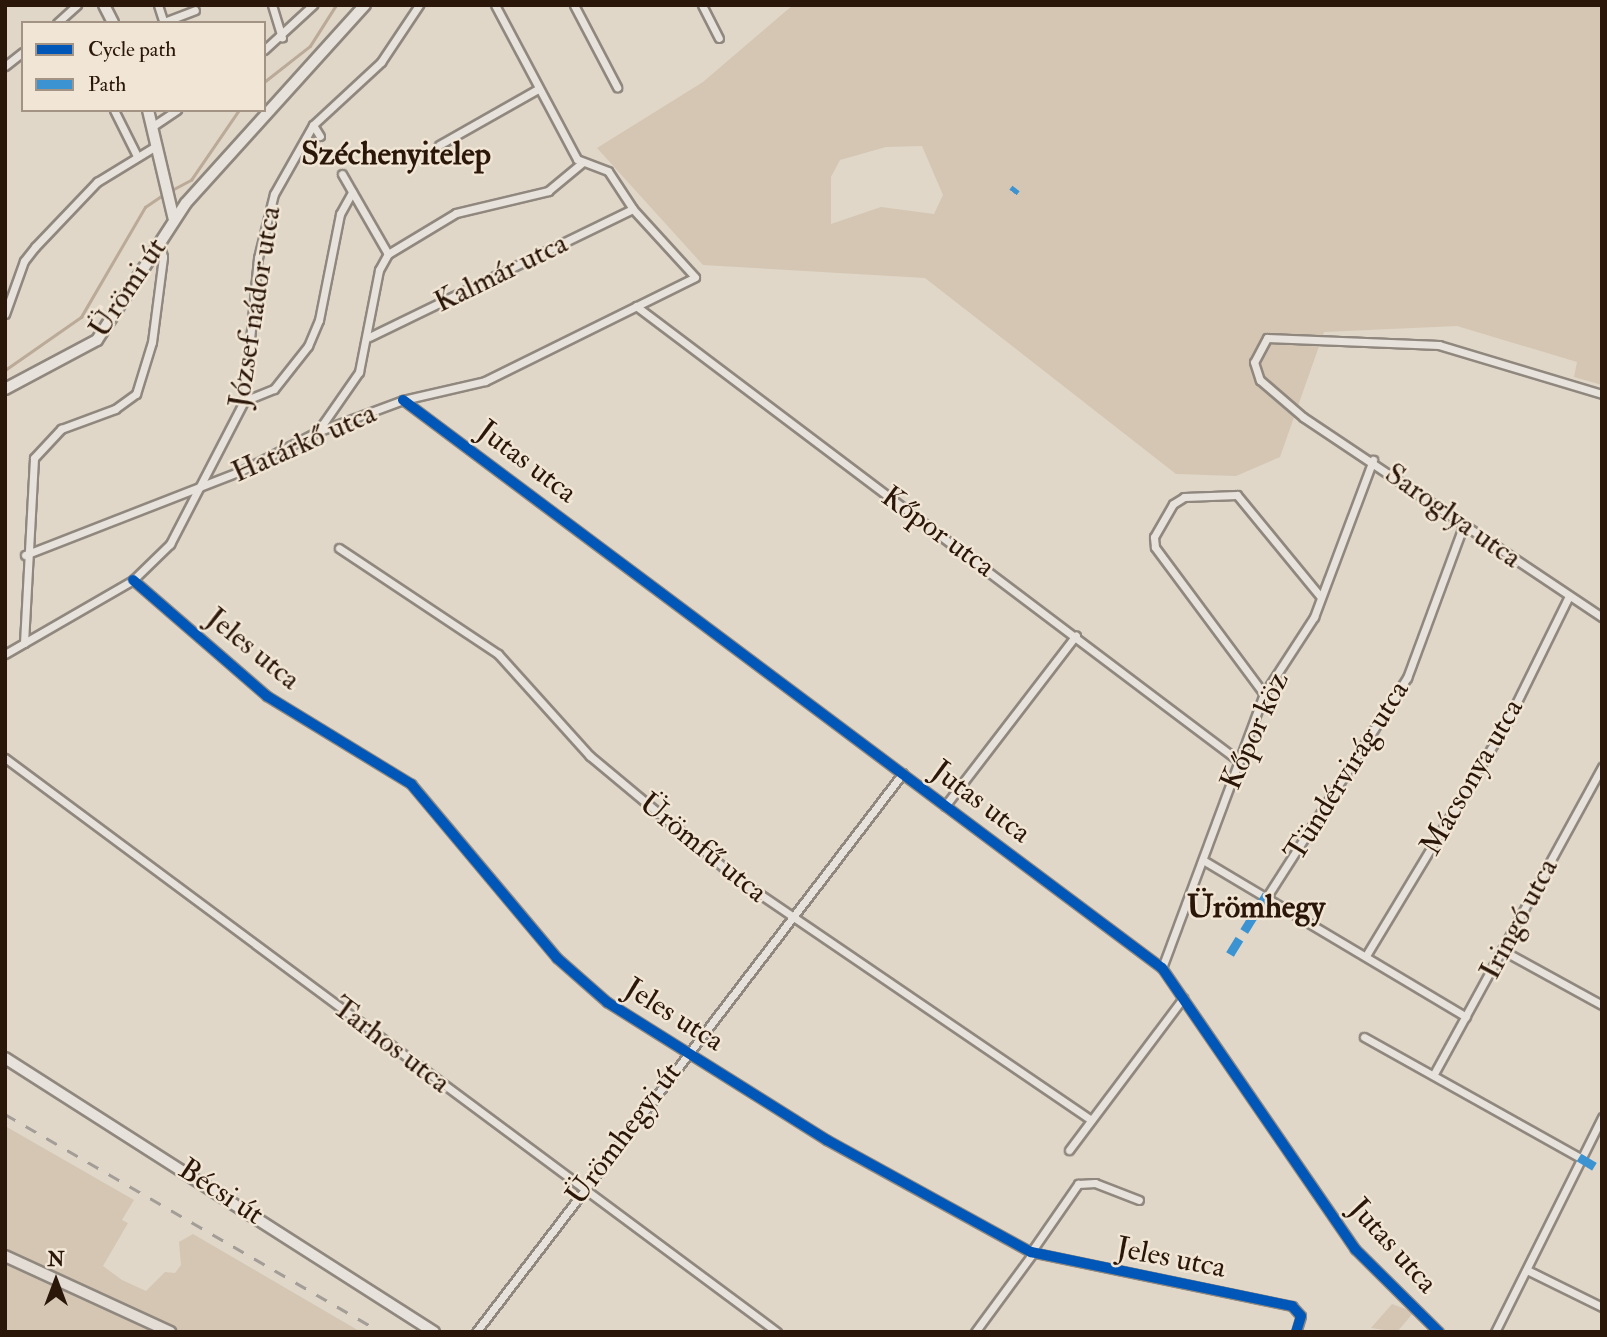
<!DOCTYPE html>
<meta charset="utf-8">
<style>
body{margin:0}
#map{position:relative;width:1607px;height:1337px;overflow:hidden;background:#e0d7c9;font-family:"IM FELL Double Pica",serif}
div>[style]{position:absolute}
.green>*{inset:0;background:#d4c6b2}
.stream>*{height:2.5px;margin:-1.25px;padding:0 1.25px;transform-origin:1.25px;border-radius:1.25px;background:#baaa97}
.roads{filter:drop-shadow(2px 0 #90887f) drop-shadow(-2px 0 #90887f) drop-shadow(0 2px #90887f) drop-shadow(0 -2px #90887f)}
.street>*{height:7px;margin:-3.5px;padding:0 3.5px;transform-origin:3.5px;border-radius:3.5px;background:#e7e2db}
.secondary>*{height:10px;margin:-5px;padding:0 5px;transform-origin:5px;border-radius:5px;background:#e7e2db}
.primary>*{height:10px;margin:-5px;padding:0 5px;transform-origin:5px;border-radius:5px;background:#e3ddd5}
.rail>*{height:2.5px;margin-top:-1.25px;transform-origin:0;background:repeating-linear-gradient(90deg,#a39d97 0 12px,transparent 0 24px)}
.quiet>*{height:9px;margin-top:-4.5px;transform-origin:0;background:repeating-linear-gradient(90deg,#3c93d2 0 18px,transparent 0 27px)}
.cycleway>*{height:10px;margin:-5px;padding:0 5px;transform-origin:5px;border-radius:5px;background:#0057b8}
span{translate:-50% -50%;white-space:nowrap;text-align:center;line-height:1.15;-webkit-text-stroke:5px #f1e6d5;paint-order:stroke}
.street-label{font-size:30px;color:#2b160a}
.neighbourhood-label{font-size:32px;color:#2b160a;font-weight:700}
.frame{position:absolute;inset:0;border:7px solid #2b160a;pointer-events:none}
.legend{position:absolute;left:21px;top:21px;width:245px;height:91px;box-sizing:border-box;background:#f1e6d5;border:2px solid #a29384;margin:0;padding:9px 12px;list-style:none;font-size:21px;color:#2b160a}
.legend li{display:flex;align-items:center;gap:14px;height:35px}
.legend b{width:35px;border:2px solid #a29384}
.north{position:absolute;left:21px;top:1246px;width:70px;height:70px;-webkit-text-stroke:5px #f1e6d5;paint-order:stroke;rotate:0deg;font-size:19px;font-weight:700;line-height:28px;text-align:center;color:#2b160a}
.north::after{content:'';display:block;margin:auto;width:24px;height:32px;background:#2b160a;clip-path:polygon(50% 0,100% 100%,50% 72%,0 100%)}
</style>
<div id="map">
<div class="green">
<i style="clip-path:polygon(evenodd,793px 5px,1602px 5px,1602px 385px,1574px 377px,1577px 362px,1457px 326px,1324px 332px,1280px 457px,1236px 476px,1176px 474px,925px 278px,703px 265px,597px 148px,703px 82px,793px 5px,922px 146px,943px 195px,934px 214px,881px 207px,831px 224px,831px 177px,840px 160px,886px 147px,922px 146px)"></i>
<i style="clip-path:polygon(5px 1126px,134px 1200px,122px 1220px,128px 1223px,103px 1266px,122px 1280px,146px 1291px,165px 1272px,175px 1273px,181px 1265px,179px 1242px,193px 1234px,361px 1332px,5px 1332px)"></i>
<i style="clip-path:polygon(1392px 1304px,1414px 1312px,1397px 1332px,1371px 1328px)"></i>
</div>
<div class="stream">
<i style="left:264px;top:82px;width:58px;rotate:-38deg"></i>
<i style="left:310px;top:46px;width:49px;rotate:-57.6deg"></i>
<i style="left:170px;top:191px;width:24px;rotate:-28deg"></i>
<i style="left:191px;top:180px;width:85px;rotate:-55.6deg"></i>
<i style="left:5px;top:370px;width:93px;rotate:-34.9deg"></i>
<i style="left:81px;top:317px;width:127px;rotate:-59.8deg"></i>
<i style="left:145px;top:207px;width:23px;rotate:-34deg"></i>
</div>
<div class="roads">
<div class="street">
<i style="left:158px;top:5px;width:19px;rotate:72deg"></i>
<i style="left:272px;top:5px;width:34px;rotate:73deg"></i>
<i style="left:574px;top:5px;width:93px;rotate:62.3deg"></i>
<i style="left:702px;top:5px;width:37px;rotate:63deg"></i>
<i style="left:164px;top:22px;width:33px;rotate:-21deg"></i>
<i style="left:57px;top:23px;width:27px;rotate:-42deg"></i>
<i style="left:264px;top:50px;width:67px;rotate:-42.6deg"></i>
<i style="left:5px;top:66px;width:23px;rotate:-38deg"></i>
<i style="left:114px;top:110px;width:51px;rotate:63.4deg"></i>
<i style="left:313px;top:125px;width:13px;rotate:58deg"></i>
<i style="left:153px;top:126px;width:29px;rotate:-34deg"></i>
<i style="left:439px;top:145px;width:114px;rotate:-29.5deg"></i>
<i style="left:342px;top:174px;width:92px;rotate:60.1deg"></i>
<i style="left:636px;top:306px;width:755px;rotate:37.04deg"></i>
<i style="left:5px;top:314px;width:56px;rotate:-70.3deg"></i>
<i style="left:24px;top:261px;width:18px;rotate:-52deg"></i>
<i style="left:35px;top:247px;width:90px;rotate:-46.4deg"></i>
<i style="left:97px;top:182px;width:69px;rotate:-31.4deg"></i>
<i style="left:369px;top:337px;width:293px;rotate:-25.9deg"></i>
<i style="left:1602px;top:394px;width:170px;rotate:-163.3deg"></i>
<i style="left:1439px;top:345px;width:172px;rotate:-177.7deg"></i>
<i style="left:1267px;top:338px;width:27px;rotate:118deg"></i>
<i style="left:1254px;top:362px;width:19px;rotate:72deg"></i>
<i style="left:1260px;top:380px;width:57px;rotate:40.7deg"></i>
<i style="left:1303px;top:417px;width:360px;rotate:33.8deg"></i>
<i style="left:403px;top:400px;width:948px;rotate:36.81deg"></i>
<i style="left:1162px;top:968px;width:341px;rotate:55.5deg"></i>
<i style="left:1355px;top:1249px;width:118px;rotate:44.7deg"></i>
<i style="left:244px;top:401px;width:32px;rotate:-22deg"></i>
<i style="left:274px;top:389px;width:55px;rotate:-51.7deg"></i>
<i style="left:308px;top:346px;width:28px;rotate:-67deg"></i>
<i style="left:319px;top:320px;width:108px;rotate:-78.8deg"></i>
<i style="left:340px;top:214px;width:25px;rotate:-61deg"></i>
<i style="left:318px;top:431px;width:72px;rotate:-55.2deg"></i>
<i style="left:359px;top:372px;width:104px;rotate:-78.9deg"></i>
<i style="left:379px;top:270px;width:18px;rotate:-61deg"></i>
<i style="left:388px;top:254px;width:79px;rotate:-31.1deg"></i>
<i style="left:456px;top:213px;width:95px;rotate:-13.4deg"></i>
<i style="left:548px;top:191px;width:45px;rotate:-39.6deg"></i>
<i style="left:339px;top:548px;width:191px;rotate:33.7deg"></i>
<i style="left:498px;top:654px;width:137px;rotate:48deg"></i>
<i style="left:590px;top:756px;width:189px;rotate:39.8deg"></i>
<i style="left:735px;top:877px;width:431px;rotate:34.3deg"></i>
<i style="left:25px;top:555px;width:232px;rotate:-21.3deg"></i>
<i style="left:241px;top:471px;width:85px;rotate:-27.2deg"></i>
<i style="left:317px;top:432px;width:92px;rotate:-20.4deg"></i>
<i style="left:403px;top:400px;width:84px;rotate:-13deg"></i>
<i style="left:485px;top:381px;width:234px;rotate:-26.3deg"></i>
<i style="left:695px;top:277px;width:92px;rotate:-132.4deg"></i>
<i style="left:633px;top:209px;width:45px;rotate:-123.3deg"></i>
<i style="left:608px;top:171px;width:33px;rotate:-159deg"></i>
<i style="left:577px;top:159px;width:174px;rotate:-118deg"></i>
<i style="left:133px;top:580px;width:177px;rotate:40.9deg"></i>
<i style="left:267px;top:696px;width:169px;rotate:31.4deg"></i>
<i style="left:411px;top:784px;width:227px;rotate:50deg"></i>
<i style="left:557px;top:958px;width:67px;rotate:41.3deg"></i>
<i style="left:607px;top:1002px;width:260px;rotate:32.1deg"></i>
<i style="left:827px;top:1140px;width:233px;rotate:28.8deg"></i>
<i style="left:1031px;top:1252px;width:267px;rotate:11.7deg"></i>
<i style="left:1292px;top:1306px;width:13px;rotate:48deg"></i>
<i style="left:1301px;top:1316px;width:17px;rotate:107deg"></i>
<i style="left:24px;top:643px;width:185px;rotate:-86.9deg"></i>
<i style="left:34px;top:458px;width:40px;rotate:-47deg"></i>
<i style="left:61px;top:429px;width:58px;rotate:-20.3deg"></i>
<i style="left:115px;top:409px;width:26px;rotate:-36deg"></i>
<i style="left:136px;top:394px;width:54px;rotate:-72.9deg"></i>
<i style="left:152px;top:342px;width:86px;rotate:-82.6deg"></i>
<i style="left:163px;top:257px;width:13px;rotate:-103deg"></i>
<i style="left:5px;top:654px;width:148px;rotate:-30deg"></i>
<i style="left:133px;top:580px;width:52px;rotate:-44.2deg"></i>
<i style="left:170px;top:544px;width:161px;rotate:-62.6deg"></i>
<i style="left:244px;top:401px;width:144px;rotate:-84.4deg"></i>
<i style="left:258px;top:258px;width:66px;rotate:-76deg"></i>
<i style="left:274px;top:194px;width:79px;rotate:-60.5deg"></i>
<i style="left:313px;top:125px;width:93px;rotate:-42.8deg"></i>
<i style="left:381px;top:62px;width:69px;rotate:-56.3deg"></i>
<i style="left:1264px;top:694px;width:183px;rotate:-126.6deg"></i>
<i style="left:1155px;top:547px;width:10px;rotate:-96deg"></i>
<i style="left:1154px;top:537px;width:38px;rotate:-60deg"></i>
<i style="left:1173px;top:504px;width:13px;rotate:-32deg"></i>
<i style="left:1184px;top:497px;width:53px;rotate:-2.2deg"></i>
<i style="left:1237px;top:495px;width:131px;rotate:50.6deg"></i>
<i style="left:5px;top:758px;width:962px;rotate:36.63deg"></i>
<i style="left:945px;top:806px;width:215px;rotate:-52.5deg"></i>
<i style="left:1203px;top:860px;width:306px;rotate:30.8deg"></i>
<i style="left:1268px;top:895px;width:258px;rotate:-57.4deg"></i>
<i style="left:1407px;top:678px;width:161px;rotate:-69.7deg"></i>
<i style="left:1502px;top:950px;width:114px;rotate:28.8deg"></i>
<i style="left:1367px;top:954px;width:273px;rotate:-58.9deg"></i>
<i style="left:1508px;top:720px;width:138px;rotate:-63.8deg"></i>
<i style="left:1162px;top:968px;width:292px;rotate:-69.6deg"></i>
<i style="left:1264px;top:694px;width:92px;rotate:-57deg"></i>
<i style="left:1314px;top:617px;width:168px;rotate:-69.4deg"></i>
<i style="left:1364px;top:1037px;width:246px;rotate:29.2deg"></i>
<i style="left:1435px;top:1072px;width:348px;rotate:-61.3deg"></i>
<i style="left:1069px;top:1150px;width:190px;rotate:-53.1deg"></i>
<i style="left:1031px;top:1252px;width:83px;rotate:-55.3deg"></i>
<i style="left:1078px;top:1184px;width:17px;rotate:-3deg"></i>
<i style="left:1095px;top:1183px;width:47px;rotate:21.1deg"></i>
<i style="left:1527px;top:1270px;width:84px;rotate:26.3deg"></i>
<i style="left:476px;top:1332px;width:703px;rotate:-52.63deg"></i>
<i style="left:975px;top:1332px;width:98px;rotate:-53.7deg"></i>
<i style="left:1495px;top:1332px;width:240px;rotate:-63.5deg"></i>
</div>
<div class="secondary">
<i style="left:104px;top:5px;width:20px;rotate:63deg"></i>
<i style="left:148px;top:110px;width:113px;rotate:76.7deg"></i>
<i style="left:5px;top:389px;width:104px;rotate:-28deg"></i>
<i style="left:97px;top:340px;width:163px;rotate:-57deg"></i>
<i style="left:186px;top:203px;width:267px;rotate:-47.9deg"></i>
<i style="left:5px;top:1058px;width:509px;rotate:32.57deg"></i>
</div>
<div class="primary">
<i style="left:5px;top:1256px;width:182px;rotate:24.7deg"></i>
</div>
</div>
<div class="rail">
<i style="left:5px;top:1114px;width:435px;rotate:30.1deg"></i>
</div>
<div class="quiet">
<i style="left:1013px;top:192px;width:5px;rotate:-53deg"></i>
<i style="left:1230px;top:954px;width:70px;rotate:-58.3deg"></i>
<i style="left:1579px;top:1157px;width:27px;rotate:31deg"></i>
</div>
<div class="cycleway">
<i style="left:403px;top:400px;width:948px;rotate:36.81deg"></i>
<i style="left:1162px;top:968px;width:341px;rotate:55.5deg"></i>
<i style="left:1355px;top:1249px;width:118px;rotate:44.7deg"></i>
<i style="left:133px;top:580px;width:177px;rotate:40.9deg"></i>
<i style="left:267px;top:696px;width:169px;rotate:31.4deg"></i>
<i style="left:411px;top:784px;width:227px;rotate:50deg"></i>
<i style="left:557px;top:958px;width:67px;rotate:41.3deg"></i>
<i style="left:607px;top:1002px;width:260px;rotate:32.1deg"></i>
<i style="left:827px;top:1140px;width:233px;rotate:28.8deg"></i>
<i style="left:1031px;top:1252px;width:267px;rotate:11.7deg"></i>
<i style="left:1292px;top:1306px;width:13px;rotate:48deg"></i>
<i style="left:1301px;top:1316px;width:17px;rotate:107deg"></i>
</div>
<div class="street-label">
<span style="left:501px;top:273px;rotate:-26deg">Kalmár utca</span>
<span style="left:128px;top:288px;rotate:-56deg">Ürömi út</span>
<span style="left:255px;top:307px;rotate:-81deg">József nádor utca</span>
<span style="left:304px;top:443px;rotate:-24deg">Határkő utca</span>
<span style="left:527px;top:462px;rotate:37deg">Jutas utca</span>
<span style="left:1453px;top:516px;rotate:35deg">Saroglya utca</span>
<span style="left:938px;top:532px;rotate:36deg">Kőpor utca</span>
<span style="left:253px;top:649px;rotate:39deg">Jeles utca</span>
<span style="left:1255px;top:731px;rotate:-66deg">Kőpor köz</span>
<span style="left:1347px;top:771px;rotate:-58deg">Tündérvirág utca</span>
<span style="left:1472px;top:777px;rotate:-60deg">Mácsonya utca</span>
<span style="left:981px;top:802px;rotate:37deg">Jutas utca</span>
<span style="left:703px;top:848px;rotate:39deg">Ürömfű utca</span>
<span style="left:1519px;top:919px;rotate:-62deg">Iringó utca</span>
<span style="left:674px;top:1015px;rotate:32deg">Jeles utca</span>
<span style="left:391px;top:1045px;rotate:37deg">Tarhos utca</span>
<span style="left:624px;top:1134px;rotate:-53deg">Ürömhegyi út</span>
<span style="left:221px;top:1192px;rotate:33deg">Bécsi út</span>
<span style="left:1393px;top:1246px;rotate:48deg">Jutas utca</span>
<span style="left:1171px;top:1258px;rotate:11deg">Jeles utca</span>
</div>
<div class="neighbourhood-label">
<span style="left:396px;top:154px">Széchenyitelep</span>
<span style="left:1256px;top:907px">Ürömhegy</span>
</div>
<div class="frame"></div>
<ul class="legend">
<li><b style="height:9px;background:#0057b8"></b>Cycle path</li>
<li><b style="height:9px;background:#3c93d2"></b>Path</li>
</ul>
<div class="north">N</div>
</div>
